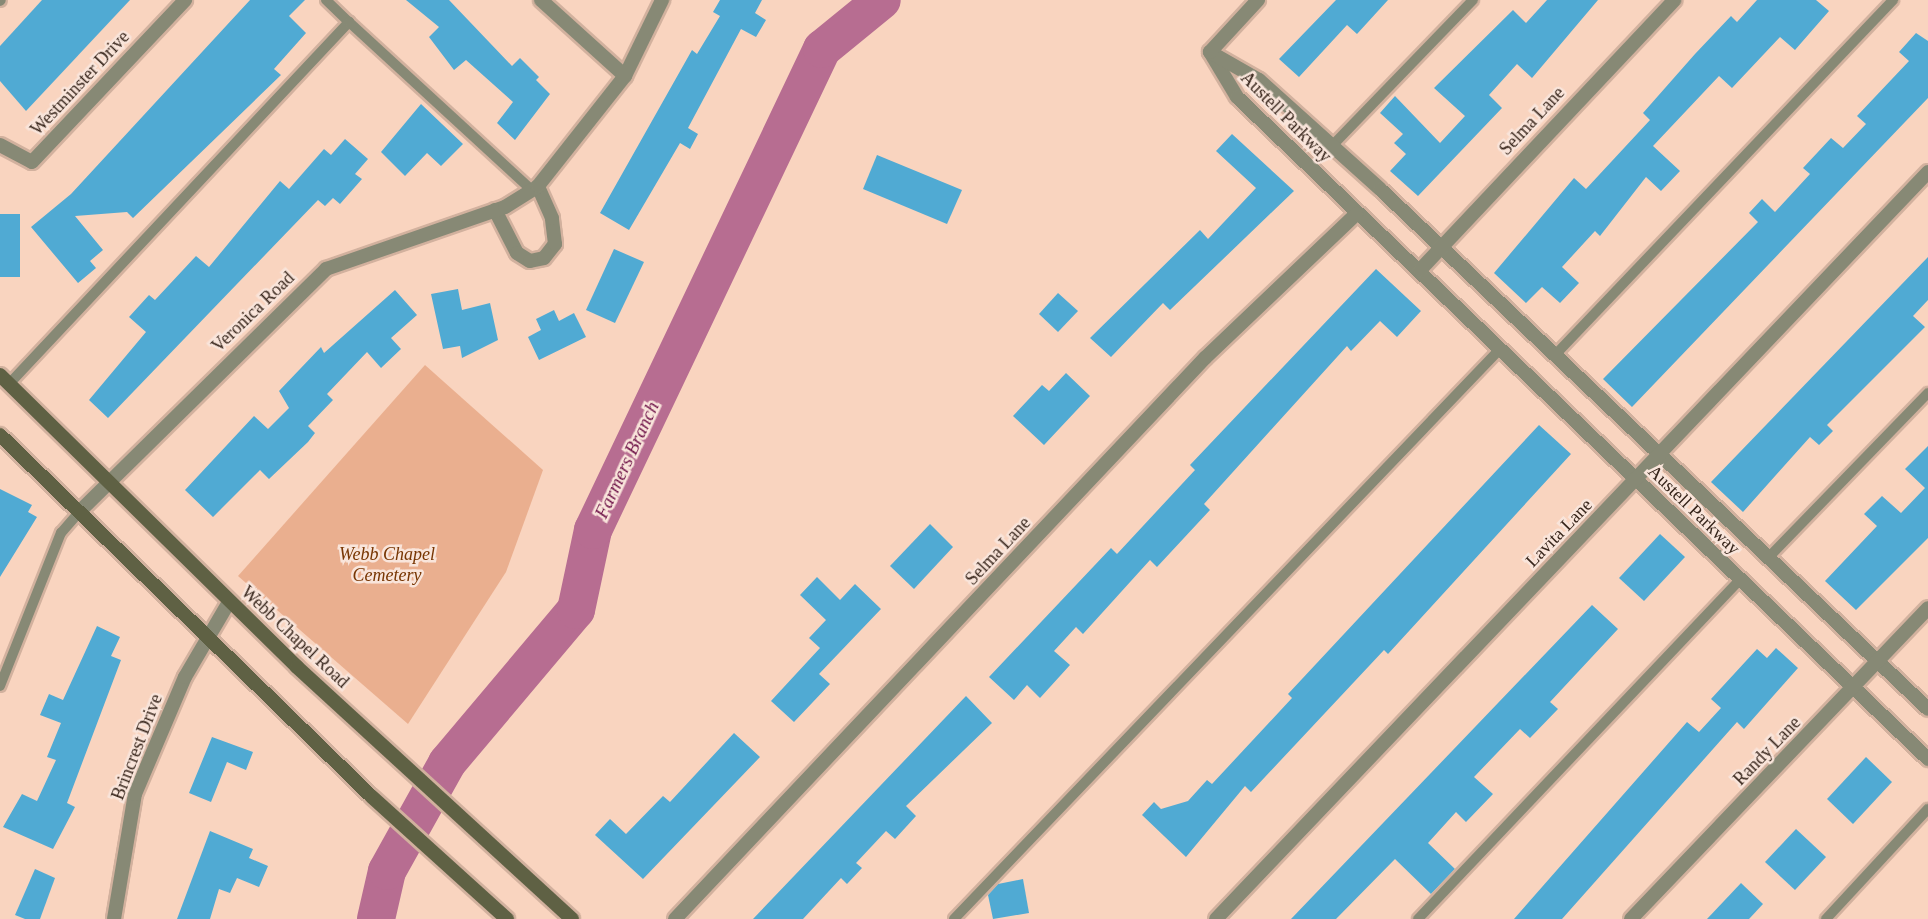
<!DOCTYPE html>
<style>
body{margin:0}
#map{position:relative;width:1928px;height:919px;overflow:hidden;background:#f9d4bf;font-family:Georgia,serif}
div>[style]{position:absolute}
.green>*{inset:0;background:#eaaf8f}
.river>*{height:38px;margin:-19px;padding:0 19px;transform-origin:19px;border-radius:19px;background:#b76d91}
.building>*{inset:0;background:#50aad3}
.roads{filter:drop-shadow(2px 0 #d2b19e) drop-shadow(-2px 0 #d2b19e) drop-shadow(0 2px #d2b19e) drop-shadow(0 -2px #d2b19e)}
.service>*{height:10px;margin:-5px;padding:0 5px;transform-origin:5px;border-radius:5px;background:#878975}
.minor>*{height:14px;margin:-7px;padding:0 7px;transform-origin:7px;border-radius:7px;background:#878975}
.secondary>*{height:14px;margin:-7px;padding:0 7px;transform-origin:7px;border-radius:7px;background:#5f6144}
span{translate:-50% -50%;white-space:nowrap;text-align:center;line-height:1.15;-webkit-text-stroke:5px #f9e5db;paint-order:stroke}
.street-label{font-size:18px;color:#36241a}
.park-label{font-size:18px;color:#783603;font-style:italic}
.water-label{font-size:19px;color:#6f1449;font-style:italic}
</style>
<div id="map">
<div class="green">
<i style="clip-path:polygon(425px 365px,543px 470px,506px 572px,408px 724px,238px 576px)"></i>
</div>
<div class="river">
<i style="left:376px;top:919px;width:49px;rotate:-77.1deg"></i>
<i style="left:387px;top:871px;width:124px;rotate:-60.9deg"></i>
<i style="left:447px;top:763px;width:200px;rotate:-49.9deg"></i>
<i style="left:576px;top:610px;width:82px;rotate:-78deg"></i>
<i style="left:593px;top:530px;width:533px;rotate:-64.54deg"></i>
<i style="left:822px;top:49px;width:77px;rotate:-39.2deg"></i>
</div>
<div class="building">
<i style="clip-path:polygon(42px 0,130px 0,26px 111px,0 81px,0 46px)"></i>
<i style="clip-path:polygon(250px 0,305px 0,289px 16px,306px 33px,274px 69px,281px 75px,133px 218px,127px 212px,75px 216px,103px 250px,90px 261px,96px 268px,78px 283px,31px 227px,71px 194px)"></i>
<i style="clip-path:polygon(406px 0,449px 0,512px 66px,520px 58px,539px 77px,536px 80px,550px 94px,515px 140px,497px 123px,513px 102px,466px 60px,454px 70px,429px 37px,439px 27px)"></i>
<i style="clip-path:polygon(720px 0,762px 0,755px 13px,766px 20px,756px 37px,741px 29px,688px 128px,698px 134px,690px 149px,680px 143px,629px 230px,600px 213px,692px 50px,697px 54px,720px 16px,713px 12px)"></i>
<i style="clip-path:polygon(1336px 0,1388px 0,1357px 34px,1347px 25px,1299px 77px,1279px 59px)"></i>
<i style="clip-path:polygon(1547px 0,1598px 0,1532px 78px,1517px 64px,1489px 95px,1502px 108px,1418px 196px,1390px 171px,1406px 154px,1394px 143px,1403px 134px,1380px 113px,1395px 96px,1440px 143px,1465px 116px,1434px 88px,1513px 10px,1526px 23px)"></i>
<i style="clip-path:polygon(1757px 0,1816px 0,1829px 11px,1795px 50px,1780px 37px,1732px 88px,1719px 76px,1653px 146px,1680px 171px,1661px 191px,1646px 177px,1600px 236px,1595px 231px,1562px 267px,1579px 283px,1560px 303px,1542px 287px,1526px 303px,1494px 273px,1574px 178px,1586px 189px,1650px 120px,1643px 113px,1695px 54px,1731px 16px,1737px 22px)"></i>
<i style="clip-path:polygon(1916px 33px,1928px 41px,1928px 98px,1632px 407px,1603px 379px,1758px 222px,1749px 213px,1762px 199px,1775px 212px,1810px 174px,1803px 168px,1831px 138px,1843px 148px,1866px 124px,1857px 116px,1909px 61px,1899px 52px)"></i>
<i style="clip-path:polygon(421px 104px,463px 144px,441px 166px,427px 153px,405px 176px,381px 152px)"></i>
<i style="clip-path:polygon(1232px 134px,1294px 191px,1170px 310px,1163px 303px,1111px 357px,1090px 338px,1200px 230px,1208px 239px,1256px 188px,1216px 151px)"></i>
<i style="clip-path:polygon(345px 139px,368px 159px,355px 174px,362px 179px,340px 204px,333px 198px,325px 206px,318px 200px,108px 418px,89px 400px,146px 332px,129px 317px,149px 295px,155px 300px,196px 256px,209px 267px,280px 181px,289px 189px,324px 149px,331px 155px)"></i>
<i style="clip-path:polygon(877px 155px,962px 190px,947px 224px,863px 189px)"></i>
<i style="clip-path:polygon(0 214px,20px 214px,20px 277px,0 277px)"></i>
<i style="clip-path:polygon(614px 249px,644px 262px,615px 323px,586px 310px)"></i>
<i style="clip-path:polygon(1928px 257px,1928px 300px,1913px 316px,1925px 327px,1827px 425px,1833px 431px,1819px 445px,1810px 437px,1743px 512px,1711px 482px)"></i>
<i style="clip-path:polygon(1376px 269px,1421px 311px,1397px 337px,1380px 321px,1351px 351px,1347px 346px,1204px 504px,1210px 510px,1157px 567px,1150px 560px,1083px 634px,1076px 627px,1054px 651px,1070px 665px,1040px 698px,1027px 685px,1014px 700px,989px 677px,1111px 548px,1117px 554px,1195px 470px,1190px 465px)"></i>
<i style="clip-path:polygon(458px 289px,462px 310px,490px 303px,498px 340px,462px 358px,460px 346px,443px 349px,431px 294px)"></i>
<i style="clip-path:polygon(395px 290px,417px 315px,391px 338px,401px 349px,381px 368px,367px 352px,327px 394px,333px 400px,308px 426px,315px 433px,308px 442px,269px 479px,260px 470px,213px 517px,185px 490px,254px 416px,268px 429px,289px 408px,279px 391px,321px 347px,324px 353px)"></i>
<i style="clip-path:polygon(1058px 293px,1078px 311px,1058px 332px,1039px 314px)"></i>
<i style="clip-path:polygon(554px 310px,559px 321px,574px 313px,586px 337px,539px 360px,528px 337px,541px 330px,536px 319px)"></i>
<i style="clip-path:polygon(1066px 373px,1090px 396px,1044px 445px,1013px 416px,1042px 385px,1049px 391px)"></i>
<i style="clip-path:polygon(1539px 425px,1571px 454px,1388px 654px,1384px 650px,1251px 792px,1245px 786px,1186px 857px,1142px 815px,1154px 802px,1161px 809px,1188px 801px,1207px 780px,1212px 784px,1292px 698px,1288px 694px)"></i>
<i style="clip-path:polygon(1928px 446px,1928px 538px,1856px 610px,1825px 581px,1877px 526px,1864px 514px,1882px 496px,1901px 513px,1925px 488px,1905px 469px)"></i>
<i style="clip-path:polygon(0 489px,32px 505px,28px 512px,37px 517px,0 577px)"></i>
<i style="clip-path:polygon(930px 524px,953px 547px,914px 589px,890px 566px)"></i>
<i style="clip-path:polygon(1660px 534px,1685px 557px,1644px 601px,1619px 578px)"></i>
<i style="clip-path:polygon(817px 577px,840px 600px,855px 584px,881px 609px,819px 674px,830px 684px,794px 722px,771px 701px,820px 648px,809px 638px,826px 620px,800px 595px)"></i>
<i style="clip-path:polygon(1592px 605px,1618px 629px,1550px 702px,1558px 709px,1530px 738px,1520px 729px,1474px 777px,1493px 794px,1466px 822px,1456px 812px,1428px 843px,1455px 869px,1431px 894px,1395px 859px,1336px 919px,1291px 919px)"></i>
<i style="clip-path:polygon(97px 626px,120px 637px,111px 656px,121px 660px,67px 803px,75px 807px,53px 849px,3px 827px,22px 794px,37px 801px,56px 760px,47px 757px,61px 723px,40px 715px,49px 694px,63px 700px)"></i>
<i style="clip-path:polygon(1776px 648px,1798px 668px,1744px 729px,1737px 722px,1562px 919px,1514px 919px,1687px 722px,1699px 732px,1721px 708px,1711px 699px,1757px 649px,1767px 658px)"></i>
<i style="clip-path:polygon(966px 696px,992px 723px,906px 806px,916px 816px,895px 839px,886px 831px,856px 863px,862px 868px,847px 884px,841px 878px,803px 919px,753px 919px)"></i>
<i style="clip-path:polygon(734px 733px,760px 757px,643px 879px,595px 835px,610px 819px,626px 834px,663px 796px,670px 802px)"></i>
<i style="clip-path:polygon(212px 737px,253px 752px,246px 770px,227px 762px,211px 802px,189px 793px)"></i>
<i style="clip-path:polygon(1866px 757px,1892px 782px,1853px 824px,1827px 799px)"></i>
<i style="clip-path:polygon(1796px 829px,1826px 857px,1795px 890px,1765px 862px)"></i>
<i style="clip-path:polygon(210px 831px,253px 849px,249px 858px,268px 866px,259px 887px,237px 878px,230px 893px,219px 889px,210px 919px,177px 919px)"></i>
<i style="clip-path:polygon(35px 869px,55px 878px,40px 919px,25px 919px,15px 915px)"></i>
<i style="clip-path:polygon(1023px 879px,1029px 913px,993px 919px,988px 895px,998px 884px)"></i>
<i style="clip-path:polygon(1741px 883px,1763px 904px,1749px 919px,1707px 919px)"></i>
</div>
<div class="roads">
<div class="service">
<i style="left:326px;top:0;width:32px;rotate:44deg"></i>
<i style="left:0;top:1px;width:1px;rotate:-45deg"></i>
<i style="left:1332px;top:146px;width:203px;rotate:-46deg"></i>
<i style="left:1556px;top:354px;width:489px;rotate:-46.4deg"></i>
<i style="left:9px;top:384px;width:497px;rotate:-46.8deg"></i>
<i style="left:349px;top:22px;width:248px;rotate:42.6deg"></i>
<i style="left:1770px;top:556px;width:227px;rotate:-45.9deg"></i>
<i style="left:0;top:686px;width:165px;rotate:-68.3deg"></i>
<i style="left:61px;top:533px;width:30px;rotate:-49deg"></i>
<i style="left:954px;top:919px;width:789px;rotate:-46.23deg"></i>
<i style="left:1418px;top:919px;width:468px;rotate:-46.5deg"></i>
<i style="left:1826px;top:919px;width:150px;rotate:-47.2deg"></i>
</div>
<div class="minor">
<i style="left:541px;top:0;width:113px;rotate:42.1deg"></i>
<i style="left:1210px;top:52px;width:52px;rotate:59deg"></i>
<i style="left:1237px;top:97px;width:957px;rotate:43.77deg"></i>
<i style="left:1210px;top:52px;width:56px;rotate:29.7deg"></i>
<i style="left:1259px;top:80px;width:163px;rotate:42deg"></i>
<i style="left:1380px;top:189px;width:755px;rotate:43.5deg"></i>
<i style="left:1210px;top:52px;width:71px;rotate:-47.3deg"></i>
<i style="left:0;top:145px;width:36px;rotate:28deg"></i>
<i style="left:32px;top:162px;width:223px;rotate:-46.6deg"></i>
<i style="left:495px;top:210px;width:48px;rotate:62.9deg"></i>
<i style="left:517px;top:253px;width:15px;rotate:32deg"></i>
<i style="left:530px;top:261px;width:14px;rotate:-12deg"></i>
<i style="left:544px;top:258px;width:18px;rotate:-52deg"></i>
<i style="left:555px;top:244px;width:26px;rotate:-97deg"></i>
<i style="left:552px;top:218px;width:35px;rotate:-114deg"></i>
<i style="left:1420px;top:270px;width:371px;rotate:-46.7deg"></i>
<i style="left:81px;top:510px;width:344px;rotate:-44.5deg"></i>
<i style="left:326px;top:269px;width:189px;rotate:-19.1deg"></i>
<i style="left:505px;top:207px;width:39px;rotate:-32deg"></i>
<i style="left:538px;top:186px;width:140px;rotate:-51.7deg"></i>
<i style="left:625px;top:76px;width:85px;rotate:-64deg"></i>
<i style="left:114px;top:919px;width:127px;rotate:-80.5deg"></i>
<i style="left:135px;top:794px;width:127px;rotate:-66.9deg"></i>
<i style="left:185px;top:677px;width:87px;rotate:-59.6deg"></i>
<i style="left:675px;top:919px;width:772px;rotate:-46.63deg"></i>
<i style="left:1205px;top:358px;width:209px;rotate:-43.6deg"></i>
<i style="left:1216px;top:919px;width:1032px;rotate:-46.37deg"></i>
<i style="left:1631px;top:919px;width:430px;rotate:-46.3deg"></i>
</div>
<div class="secondary">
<i style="left:0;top:375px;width:417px;rotate:44.5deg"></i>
<i style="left:297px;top:667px;width:373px;rotate:42.5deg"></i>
<i style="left:0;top:435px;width:519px;rotate:44.22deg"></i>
<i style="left:372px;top:797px;width:182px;rotate:42.1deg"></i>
</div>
</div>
<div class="street-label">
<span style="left:80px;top:83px;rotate:-47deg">Westminster Drive</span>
<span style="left:1286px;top:117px;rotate:45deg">Austell Parkway</span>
<span style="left:1532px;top:121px;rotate:-47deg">Selma Lane</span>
<span style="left:253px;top:312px;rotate:-44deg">Veronica Road</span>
<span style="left:1694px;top:510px;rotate:44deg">Austell Parkway</span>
<span style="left:1559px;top:533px;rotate:-46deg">Lavita Lane</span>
<span style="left:998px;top:551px;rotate:-47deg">Selma Lane</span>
<span style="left:295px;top:637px;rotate:43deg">Webb Chapel Road</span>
<span style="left:137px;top:747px;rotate:-69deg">Brincrest Drive</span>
<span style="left:1767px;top:751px;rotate:-46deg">Randy Lane</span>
</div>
<div class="park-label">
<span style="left:387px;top:565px">Webb Chapel<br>Cemetery</span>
</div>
<div class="water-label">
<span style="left:627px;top:460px;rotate:-65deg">Farmers Branch</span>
</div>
</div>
